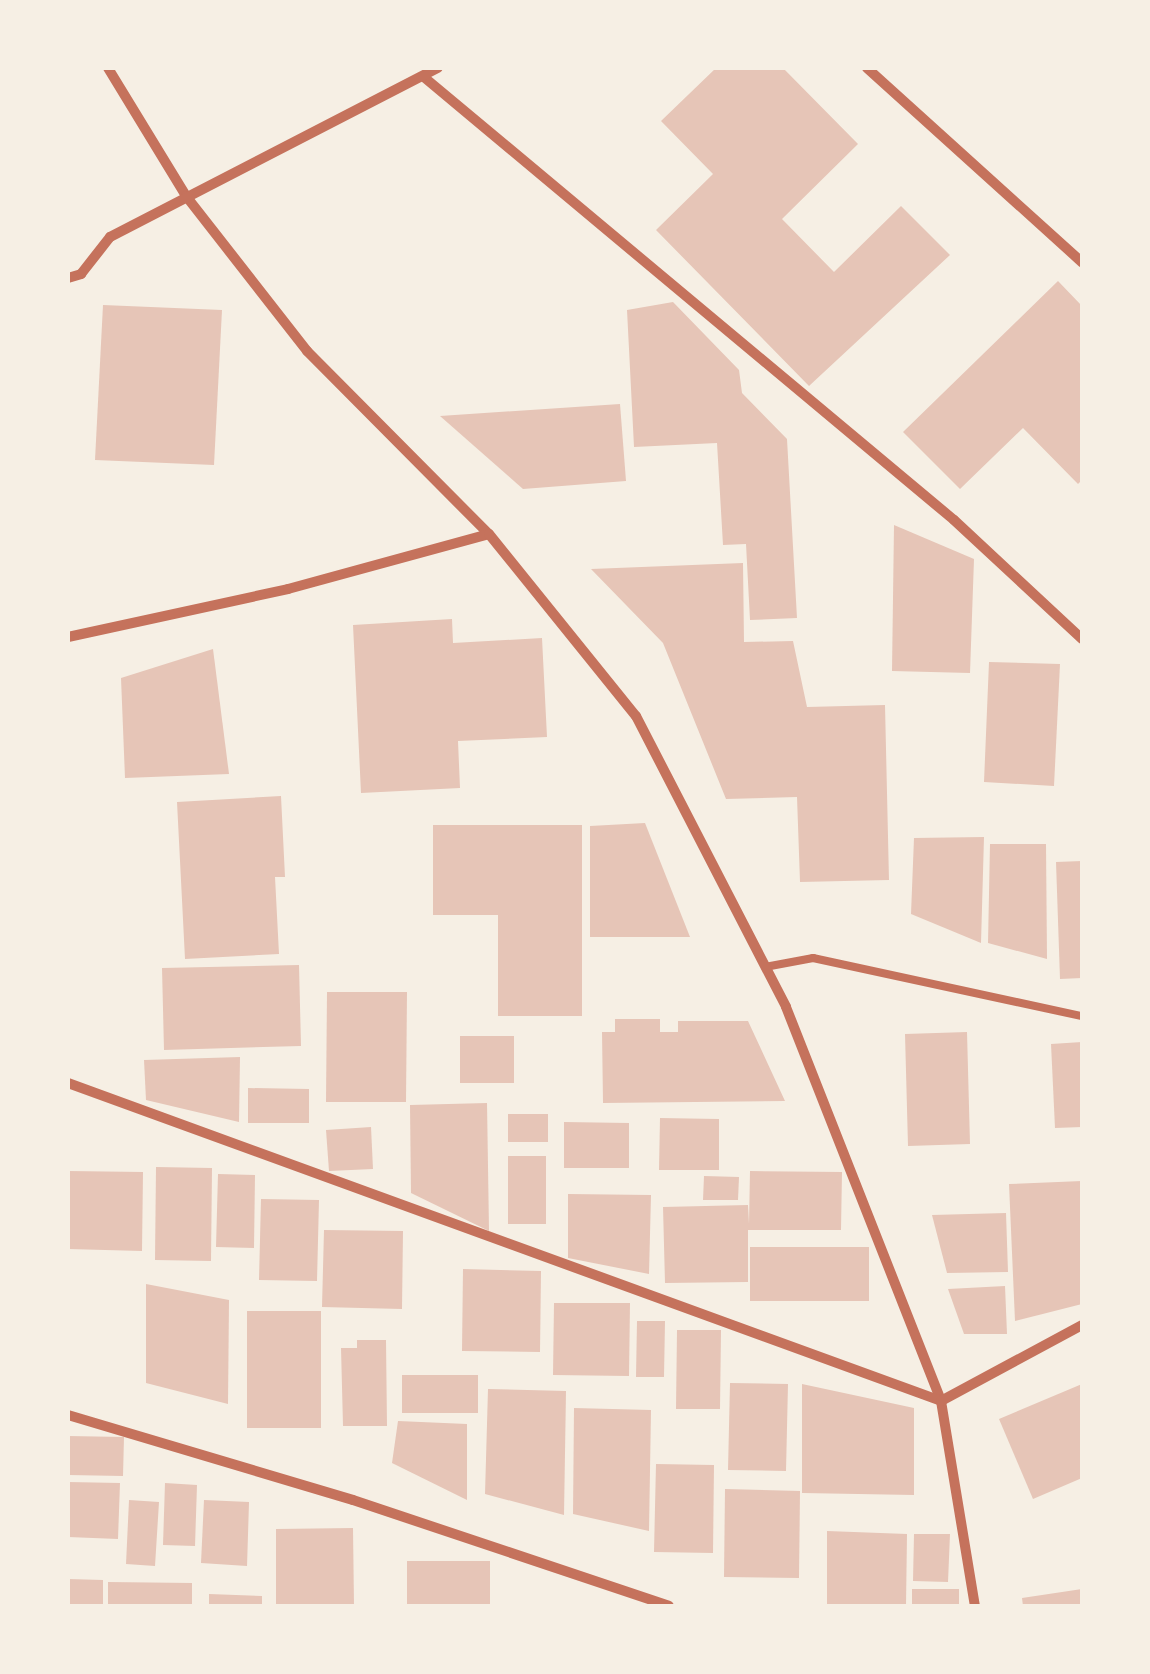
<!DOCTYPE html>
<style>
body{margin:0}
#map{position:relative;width:1150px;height:1674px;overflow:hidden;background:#f6efe4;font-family:Rubik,sans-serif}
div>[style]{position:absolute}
.building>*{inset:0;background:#e6c5b7}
.service>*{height:8px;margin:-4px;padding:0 4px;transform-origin:4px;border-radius:4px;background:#c5725c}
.minor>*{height:10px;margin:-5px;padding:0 5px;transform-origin:5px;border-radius:5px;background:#c5725c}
span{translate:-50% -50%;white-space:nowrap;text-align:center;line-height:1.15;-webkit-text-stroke:9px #f6efe4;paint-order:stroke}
.frame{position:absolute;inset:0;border:70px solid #f6efe4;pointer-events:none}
</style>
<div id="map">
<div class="building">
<i style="clip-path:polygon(716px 68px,783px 68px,858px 144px,782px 219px,834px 272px,901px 206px,950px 255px,809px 386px,656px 230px,713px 174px,661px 121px)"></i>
<i style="clip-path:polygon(1058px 281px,1082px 306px,1082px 480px,1078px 484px,1023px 428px,960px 489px,903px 432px)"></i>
<i style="clip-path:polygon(673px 302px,739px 370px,742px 393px,787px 439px,797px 618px,750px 620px,746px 544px,723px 545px,717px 443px,634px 447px,627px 310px)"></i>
<i style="clip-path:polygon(103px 305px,222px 310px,214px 465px,95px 460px)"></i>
<i style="clip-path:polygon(620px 404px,626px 481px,523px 489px,440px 416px)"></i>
<i style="clip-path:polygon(894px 525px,974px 559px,970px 673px,892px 671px)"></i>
<i style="clip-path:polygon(743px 563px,744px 642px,793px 641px,807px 707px,885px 705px,889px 880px,800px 882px,797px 797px,726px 799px,663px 643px,591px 569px)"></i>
<i style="clip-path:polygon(452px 619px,453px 643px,542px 638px,547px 737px,458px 741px,460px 788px,361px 793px,353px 625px)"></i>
<i style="clip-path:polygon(213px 649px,229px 774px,125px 778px,121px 678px)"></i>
<i style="clip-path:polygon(989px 662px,1060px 664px,1054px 786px,984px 782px)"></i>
<i style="clip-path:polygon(281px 796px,285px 877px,275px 877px,279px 954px,185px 959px,177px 802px)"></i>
<i style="clip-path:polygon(645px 823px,690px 937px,590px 937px,590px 826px)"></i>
<i style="clip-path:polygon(433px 825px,582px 825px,582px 1016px,498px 1016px,498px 915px,433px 915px)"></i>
<i style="clip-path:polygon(984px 837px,981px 943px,911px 914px,914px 838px)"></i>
<i style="clip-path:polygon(990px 844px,1046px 844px,1047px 959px,988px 943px)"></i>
<i style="clip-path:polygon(1082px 861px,1082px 978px,1060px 979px,1056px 862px)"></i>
<i style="clip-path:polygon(299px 965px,301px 1046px,164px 1050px,162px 968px)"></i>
<i style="clip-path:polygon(327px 992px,407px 992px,406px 1102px,326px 1102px)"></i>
<i style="clip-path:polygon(615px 1019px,660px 1019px,660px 1032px,678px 1032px,678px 1021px,748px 1021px,785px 1101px,603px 1103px,602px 1032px,615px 1032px)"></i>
<i style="clip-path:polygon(967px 1032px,970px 1144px,908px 1146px,905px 1034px)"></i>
<i style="clip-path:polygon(460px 1036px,514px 1036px,514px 1083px,460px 1083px)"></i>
<i style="clip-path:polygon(1082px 1042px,1082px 1127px,1055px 1128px,1051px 1044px)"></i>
<i style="clip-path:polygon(240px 1057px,239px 1122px,146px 1100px,144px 1060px)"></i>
<i style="clip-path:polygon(248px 1088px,309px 1089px,309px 1123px,248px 1123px)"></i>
<i style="clip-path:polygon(487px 1103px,489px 1231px,411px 1193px,410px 1105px)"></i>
<i style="clip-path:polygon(508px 1114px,548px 1114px,548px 1142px,508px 1142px)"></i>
<i style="clip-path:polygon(660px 1118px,719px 1119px,719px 1170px,659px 1170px)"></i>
<i style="clip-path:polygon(564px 1122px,629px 1123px,629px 1168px,564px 1168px)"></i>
<i style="clip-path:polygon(371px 1127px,373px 1169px,329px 1171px,326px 1130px)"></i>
<i style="clip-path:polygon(508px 1156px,546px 1156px,546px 1224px,508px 1224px)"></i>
<i style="clip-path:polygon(156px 1167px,212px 1168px,211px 1261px,155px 1260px)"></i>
<i style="clip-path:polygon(68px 1171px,143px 1172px,142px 1251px,68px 1249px)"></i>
<i style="clip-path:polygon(750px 1171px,842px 1172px,841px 1230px,748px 1230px,748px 1282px,665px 1283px,663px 1207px,748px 1205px,749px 1224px)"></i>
<i style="clip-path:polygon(218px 1174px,255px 1175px,254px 1248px,216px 1247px)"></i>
<i style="clip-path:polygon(704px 1176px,739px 1177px,738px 1200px,703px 1200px)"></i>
<i style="clip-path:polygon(1082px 1181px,1082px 1304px,1015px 1321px,1009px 1184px)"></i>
<i style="clip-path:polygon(568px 1194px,651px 1195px,649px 1274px,568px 1258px)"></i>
<i style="clip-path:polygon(261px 1199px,319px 1200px,317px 1281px,259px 1280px)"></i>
<i style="clip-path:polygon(1006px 1213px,1008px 1272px,947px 1273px,932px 1215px)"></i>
<i style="clip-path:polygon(324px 1230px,403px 1231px,402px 1309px,322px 1307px)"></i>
<i style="clip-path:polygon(750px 1247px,869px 1247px,869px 1301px,750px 1301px)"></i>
<i style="clip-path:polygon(463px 1269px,541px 1271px,540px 1352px,462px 1351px)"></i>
<i style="clip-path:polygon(146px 1284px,229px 1300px,228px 1404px,146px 1383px)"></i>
<i style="clip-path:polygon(1005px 1286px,1007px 1334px,964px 1334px,948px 1289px)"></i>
<i style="clip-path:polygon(554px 1303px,630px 1303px,629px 1376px,553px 1375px)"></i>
<i style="clip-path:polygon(247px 1311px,321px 1311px,321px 1428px,247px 1428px)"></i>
<i style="clip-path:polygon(637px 1321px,665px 1321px,664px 1377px,636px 1377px)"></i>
<i style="clip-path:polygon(677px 1330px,721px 1330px,720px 1409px,676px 1409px)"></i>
<i style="clip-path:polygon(357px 1340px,386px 1340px,387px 1426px,343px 1426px,341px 1348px,357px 1348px)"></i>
<i style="clip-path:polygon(402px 1375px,478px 1375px,478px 1413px,402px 1413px)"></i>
<i style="clip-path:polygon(730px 1383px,788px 1384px,786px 1471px,728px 1470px)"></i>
<i style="clip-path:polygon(802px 1384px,914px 1408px,914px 1495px,802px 1493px)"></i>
<i style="clip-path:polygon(1082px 1384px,1082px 1478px,1033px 1499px,999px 1419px)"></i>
<i style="clip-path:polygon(488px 1389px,566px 1391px,564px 1515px,485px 1494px)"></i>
<i style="clip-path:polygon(574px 1408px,651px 1410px,649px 1531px,573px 1514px)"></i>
<i style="clip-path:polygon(398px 1421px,467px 1424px,467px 1500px,392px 1463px)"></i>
<i style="clip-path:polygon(68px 1436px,124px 1437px,123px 1476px,68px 1475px)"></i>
<i style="clip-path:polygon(656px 1464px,714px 1465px,713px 1553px,654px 1552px)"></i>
<i style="clip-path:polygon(68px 1482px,120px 1483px,118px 1539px,68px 1537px)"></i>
<i style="clip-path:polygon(165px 1483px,197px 1485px,195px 1546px,163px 1545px)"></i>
<i style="clip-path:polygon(725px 1489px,800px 1491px,799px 1578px,724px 1577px)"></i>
<i style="clip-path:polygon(129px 1500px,159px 1502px,155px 1566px,126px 1564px)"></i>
<i style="clip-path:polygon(204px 1500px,249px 1502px,247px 1566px,201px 1563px)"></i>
<i style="clip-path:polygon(353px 1528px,354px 1606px,276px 1606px,276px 1529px)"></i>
<i style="clip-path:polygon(827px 1531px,907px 1534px,906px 1606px,827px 1606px)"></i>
<i style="clip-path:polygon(914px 1534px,950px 1534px,948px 1582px,913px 1581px)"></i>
<i style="clip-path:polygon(407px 1561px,490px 1561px,490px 1606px,407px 1606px)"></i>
<i style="clip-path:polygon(68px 1579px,103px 1580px,103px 1606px,68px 1606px)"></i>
<i style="clip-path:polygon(108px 1582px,192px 1583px,192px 1606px,108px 1606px)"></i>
<i style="clip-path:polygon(912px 1589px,959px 1589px,959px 1606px,912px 1606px)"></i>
<i style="clip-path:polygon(1082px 1589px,1082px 1606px,1023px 1606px,1022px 1598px)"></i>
<i style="clip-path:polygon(209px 1594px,262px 1596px,262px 1606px,209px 1606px)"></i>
</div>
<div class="service">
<i style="left:765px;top:967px;width:49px;rotate:-10.6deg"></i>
<i style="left:813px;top:958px;width:275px;rotate:12.2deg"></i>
</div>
<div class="minor">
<i style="left:108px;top:68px;width:150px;rotate:58.6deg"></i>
<i style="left:186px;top:196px;width:197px;rotate:52deg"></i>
<i style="left:307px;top:351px;width:258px;rotate:45.2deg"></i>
<i style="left:867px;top:68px;width:290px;rotate:42.1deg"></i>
<i style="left:425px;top:78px;width:689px;rotate:39.88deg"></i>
<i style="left:954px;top:520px;width:175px;rotate:42.9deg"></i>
<i style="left:68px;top:278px;width:14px;rotate:-17deg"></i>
<i style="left:81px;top:274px;width:47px;rotate:-51.9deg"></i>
<i style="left:110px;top:237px;width:369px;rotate:-27.3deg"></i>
<i style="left:68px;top:637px;width:225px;rotate:-12.3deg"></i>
<i style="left:288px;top:589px;width:208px;rotate:-15.3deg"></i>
<i style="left:489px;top:534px;width:234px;rotate:51.1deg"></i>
<i style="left:636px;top:716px;width:327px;rotate:62.7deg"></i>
<i style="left:786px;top:1007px;width:423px;rotate:68.5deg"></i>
<i style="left:941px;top:1401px;width:208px;rotate:80.6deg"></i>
<i style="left:68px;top:1083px;width:929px;rotate:20.01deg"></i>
<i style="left:941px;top:1401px;width:160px;rotate:-28.3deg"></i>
<i style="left:68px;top:1415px;width:297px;rotate:16.6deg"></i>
<i style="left:353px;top:1500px;width:333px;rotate:18.5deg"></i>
</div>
<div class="frame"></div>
</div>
